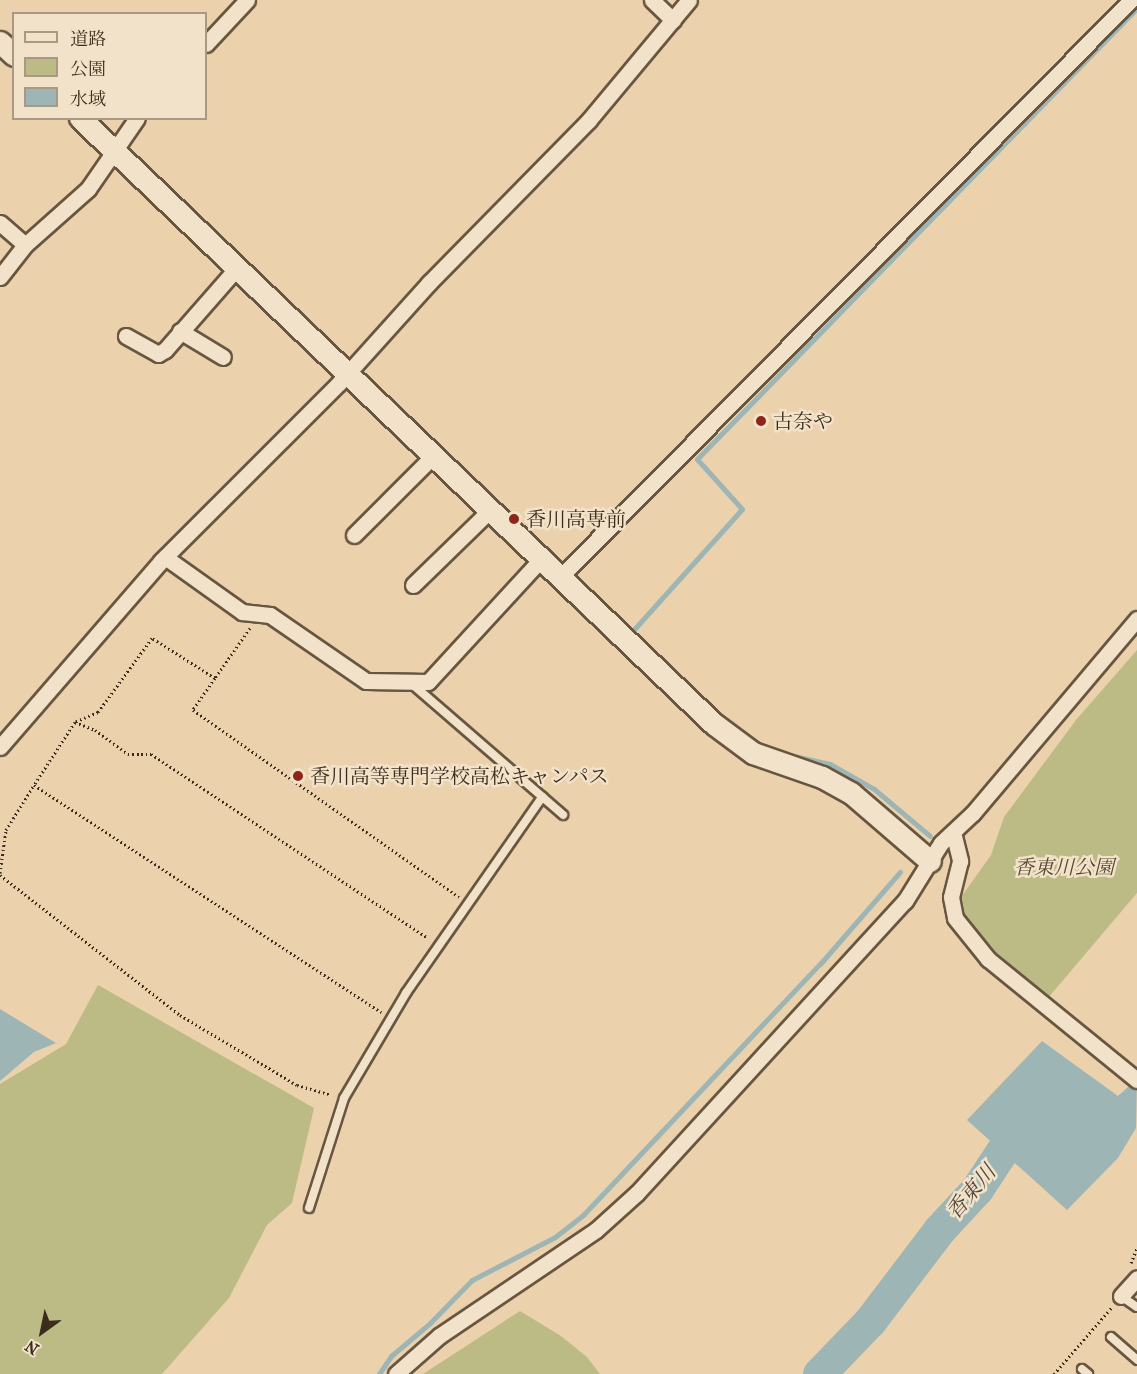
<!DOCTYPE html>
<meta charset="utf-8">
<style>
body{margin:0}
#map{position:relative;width:1137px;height:1374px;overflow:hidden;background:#ebd2ac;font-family:"IM FELL French Canon","Noto Serif JP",serif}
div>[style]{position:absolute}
.green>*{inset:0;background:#bcbb86}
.water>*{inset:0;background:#9db5b5}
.stream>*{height:5px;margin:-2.5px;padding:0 2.5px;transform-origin:2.5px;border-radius:2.5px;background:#9db5b5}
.river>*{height:33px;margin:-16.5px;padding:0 16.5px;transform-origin:16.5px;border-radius:16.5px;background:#9db5b5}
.path>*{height:3px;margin-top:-1.5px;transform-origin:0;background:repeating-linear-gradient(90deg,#3c2c1c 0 1.5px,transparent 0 4.5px)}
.roads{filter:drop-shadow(2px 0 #685640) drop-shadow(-2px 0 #685640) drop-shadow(0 2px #685640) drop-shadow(0 -2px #685640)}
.lane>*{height:8px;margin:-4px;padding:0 4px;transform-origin:4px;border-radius:4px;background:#f2e2c9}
.street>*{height:15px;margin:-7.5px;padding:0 7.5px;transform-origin:7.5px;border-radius:7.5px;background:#f2e2c9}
.secondary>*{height:21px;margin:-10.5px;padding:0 10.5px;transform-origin:10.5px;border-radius:10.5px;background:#f2e2c9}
.dots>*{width:16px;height:16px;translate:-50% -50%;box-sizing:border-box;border:3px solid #f2e2c9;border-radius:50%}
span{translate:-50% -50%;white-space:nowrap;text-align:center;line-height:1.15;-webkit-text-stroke:5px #f2e2c9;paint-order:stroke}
.poi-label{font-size:20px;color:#3c2c1c}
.left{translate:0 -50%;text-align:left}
.park-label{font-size:20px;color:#564931;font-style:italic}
.water-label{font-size:21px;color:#4f473b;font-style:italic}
.legend{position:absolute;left:12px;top:12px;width:195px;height:108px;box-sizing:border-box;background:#f2e2c9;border:2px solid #a99984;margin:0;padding:8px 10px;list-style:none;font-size:18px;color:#3c2c1c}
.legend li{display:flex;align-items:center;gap:12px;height:30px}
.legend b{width:30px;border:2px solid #a99984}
.north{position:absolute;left:12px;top:1302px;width:60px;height:60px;-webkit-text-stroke:4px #f2e2c9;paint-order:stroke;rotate:213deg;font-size:16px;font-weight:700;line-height:24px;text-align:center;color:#3c2c1c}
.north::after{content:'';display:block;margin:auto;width:21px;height:27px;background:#3c2c1c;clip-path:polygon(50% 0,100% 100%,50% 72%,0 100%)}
</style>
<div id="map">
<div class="green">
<i style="clip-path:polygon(1137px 650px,1137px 893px,1048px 998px,1007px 968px,982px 943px,965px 921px,959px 900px,991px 855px,1004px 817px,1076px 720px)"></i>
<i style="clip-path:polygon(98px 985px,314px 1108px,292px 1203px,267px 1225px,229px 1298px,162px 1374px,0 1374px,0 1084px,66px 1044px)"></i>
<i style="clip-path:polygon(520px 1311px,561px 1336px,587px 1357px,600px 1374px,423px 1374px)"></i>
</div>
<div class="water">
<i style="clip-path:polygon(0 1009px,56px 1043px,34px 1052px,0 1081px)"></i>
<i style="clip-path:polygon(1042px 1041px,1118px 1096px,1137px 1079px,1136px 1128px,1118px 1158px,1067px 1210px,967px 1120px)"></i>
</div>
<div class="stream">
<i style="left:629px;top:635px;width:169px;rotate:-48.1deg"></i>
<i style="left:742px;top:509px;width:67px;rotate:-132deg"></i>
<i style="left:697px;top:459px;width:626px;rotate:-45.71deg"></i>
<i style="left:789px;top:755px;width:42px;rotate:12.4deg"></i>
<i style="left:830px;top:764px;width:51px;rotate:29.6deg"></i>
<i style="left:874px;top:789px;width:73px;rotate:40deg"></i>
<i style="left:379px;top:1374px;width:22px;rotate:-56deg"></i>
<i style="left:391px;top:1356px;width:51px;rotate:-40.2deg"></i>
<i style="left:430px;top:1323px;width:60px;rotate:-45.7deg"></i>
<i style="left:472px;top:1280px;width:93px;rotate:-27.4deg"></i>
<i style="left:555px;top:1237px;width:37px;rotate:-38deg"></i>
<i style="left:584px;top:1214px;width:344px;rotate:-46.7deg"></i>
<i style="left:820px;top:964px;width:122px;rotate:-49deg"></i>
</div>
<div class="river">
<i style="left:819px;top:1374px;width:74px;rotate:-46.1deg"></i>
<i style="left:870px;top:1321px;width:114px;rotate:-52.8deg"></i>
<i style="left:939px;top:1230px;width:56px;rotate:-47.2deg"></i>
<i style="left:977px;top:1189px;width:87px;rotate:-56.7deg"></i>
</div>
<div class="path">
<i style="left:250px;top:628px;width:61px;rotate:125deg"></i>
<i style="left:215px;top:678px;width:75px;rotate:-147.6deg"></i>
<i style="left:152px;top:638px;width:92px;rotate:126.1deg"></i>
<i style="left:98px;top:712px;width:25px;rotate:157deg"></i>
<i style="left:75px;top:722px;width:75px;rotate:123.1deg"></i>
<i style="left:34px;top:785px;width:415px;rotate:33.2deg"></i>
<i style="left:215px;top:678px;width:39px;rotate:125deg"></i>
<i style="left:193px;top:710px;width:325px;rotate:35.1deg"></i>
<i style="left:75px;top:722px;width:22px;rotate:22deg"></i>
<i style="left:95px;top:730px;width:41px;rotate:36deg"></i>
<i style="left:128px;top:754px;width:23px"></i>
<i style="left:151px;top:754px;width:333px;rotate:33.6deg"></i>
<i style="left:0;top:873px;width:43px;rotate:-82.1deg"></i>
<i style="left:6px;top:830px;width:53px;rotate:-58.1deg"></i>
<i style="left:0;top:875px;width:228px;rotate:37.9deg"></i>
<i style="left:180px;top:1015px;width:136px;rotate:30.9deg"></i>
<i style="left:297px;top:1085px;width:35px;rotate:16deg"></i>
<i style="left:1131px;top:1263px;width:16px;rotate:-68deg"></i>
<i style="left:1054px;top:1374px;width:89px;rotate:-49.1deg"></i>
</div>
<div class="roads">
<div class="lane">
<i style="left:412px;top:684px;width:200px;rotate:40.9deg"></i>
<i style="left:309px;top:1208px;width:115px;rotate:-72.3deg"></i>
<i style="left:344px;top:1098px;width:122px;rotate:-59.4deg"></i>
<i style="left:406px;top:993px;width:239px;rotate:-55.2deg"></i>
<i style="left:1121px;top:1296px;width:19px;rotate:35deg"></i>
<i style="left:1111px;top:1337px;width:35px;rotate:41deg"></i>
<i style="left:1082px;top:1369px;width:8px;rotate:40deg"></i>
</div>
<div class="street">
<i style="left:652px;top:0;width:29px;rotate:44deg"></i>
<i style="left:206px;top:44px;width:60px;rotate:-47deg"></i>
<i style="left:0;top:223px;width:33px;rotate:41deg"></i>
<i style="left:25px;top:245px;width:84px;rotate:-41.6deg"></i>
<i style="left:88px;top:189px;width:86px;rotate:-55.4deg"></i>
<i style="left:0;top:277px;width:41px;rotate:-52deg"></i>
<i style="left:180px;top:331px;width:50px;rotate:31.2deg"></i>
<i style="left:126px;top:336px;width:37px;rotate:29deg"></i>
<i style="left:158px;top:354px;width:8px;rotate:-30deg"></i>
<i style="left:165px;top:350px;width:108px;rotate:-48.8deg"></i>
<i style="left:354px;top:535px;width:110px;rotate:-45deg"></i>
<i style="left:165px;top:557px;width:95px;rotate:35.5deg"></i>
<i style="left:242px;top:612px;width:28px;rotate:6deg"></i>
<i style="left:270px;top:615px;width:116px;rotate:34.5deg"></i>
<i style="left:366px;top:681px;width:62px;rotate:0.9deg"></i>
<i style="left:428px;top:682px;width:167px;rotate:-47.4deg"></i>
<i style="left:560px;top:577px;width:812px;rotate:-45.3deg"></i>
<i style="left:413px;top:585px;width:106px;rotate:-44.2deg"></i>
<i style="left:0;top:747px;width:246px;rotate:-49.1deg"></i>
<i style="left:161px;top:561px;width:252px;rotate:-45deg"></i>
<i style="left:339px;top:383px;width:135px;rotate:-48deg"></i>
<i style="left:429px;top:283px;width:228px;rotate:-45.5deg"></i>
<i style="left:589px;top:120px;width:156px;rotate:-50.2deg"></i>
<i style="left:953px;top:832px;width:30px;rotate:76deg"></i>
<i style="left:960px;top:861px;width:37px;rotate:104deg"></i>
<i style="left:951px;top:897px;width:21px;rotate:79deg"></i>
<i style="left:955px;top:918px;width:53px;rotate:51.2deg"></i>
<i style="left:988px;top:959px;width:192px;rotate:39.1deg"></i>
<i style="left:1121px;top:1296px;width:24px;rotate:-48deg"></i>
<i style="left:396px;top:1374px;width:57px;rotate:-41.5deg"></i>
<i style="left:439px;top:1336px;width:189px;rotate:-34deg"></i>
<i style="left:596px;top:1230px;width:55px;rotate:-42.1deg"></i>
<i style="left:637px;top:1193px;width:396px;rotate:-47.5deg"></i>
<i style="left:905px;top:901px;width:68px;rotate:-58.2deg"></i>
<i style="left:941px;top:843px;width:44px;rotate:-43.2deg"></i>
<i style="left:973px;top:813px;width:254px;rotate:-49.8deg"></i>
</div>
<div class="secondary">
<i style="left:0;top:42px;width:19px;rotate:43deg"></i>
<i style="left:80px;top:118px;width:877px;rotate:43.71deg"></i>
<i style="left:714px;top:724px;width:49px;rotate:36.6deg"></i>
<i style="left:753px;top:753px;width:73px;rotate:19.2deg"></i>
<i style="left:822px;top:777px;width:33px;rotate:29deg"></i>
<i style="left:851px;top:793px;width:104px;rotate:40.7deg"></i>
</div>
</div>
<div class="dots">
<i style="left:761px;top:421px;background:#8f2418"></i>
<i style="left:514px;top:519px;background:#8f2418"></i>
<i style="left:298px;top:776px;background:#8f2418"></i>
</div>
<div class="poi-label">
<span class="left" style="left:773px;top:421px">古奈や</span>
<span class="left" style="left:526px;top:519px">香川高専前</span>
<span class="left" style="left:310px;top:776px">香川高等専門学校高松キャンパス</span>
</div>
<div class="park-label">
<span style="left:1064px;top:867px">香東川公園</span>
</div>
<div class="water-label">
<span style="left:971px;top:1192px;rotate:-50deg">香東川</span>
</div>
<ul class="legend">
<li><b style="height:8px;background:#f2e2c9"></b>道路</li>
<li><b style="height:16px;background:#bcbb86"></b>公園</li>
<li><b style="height:16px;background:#9db5b5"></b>水域</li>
</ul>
<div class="north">N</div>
</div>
